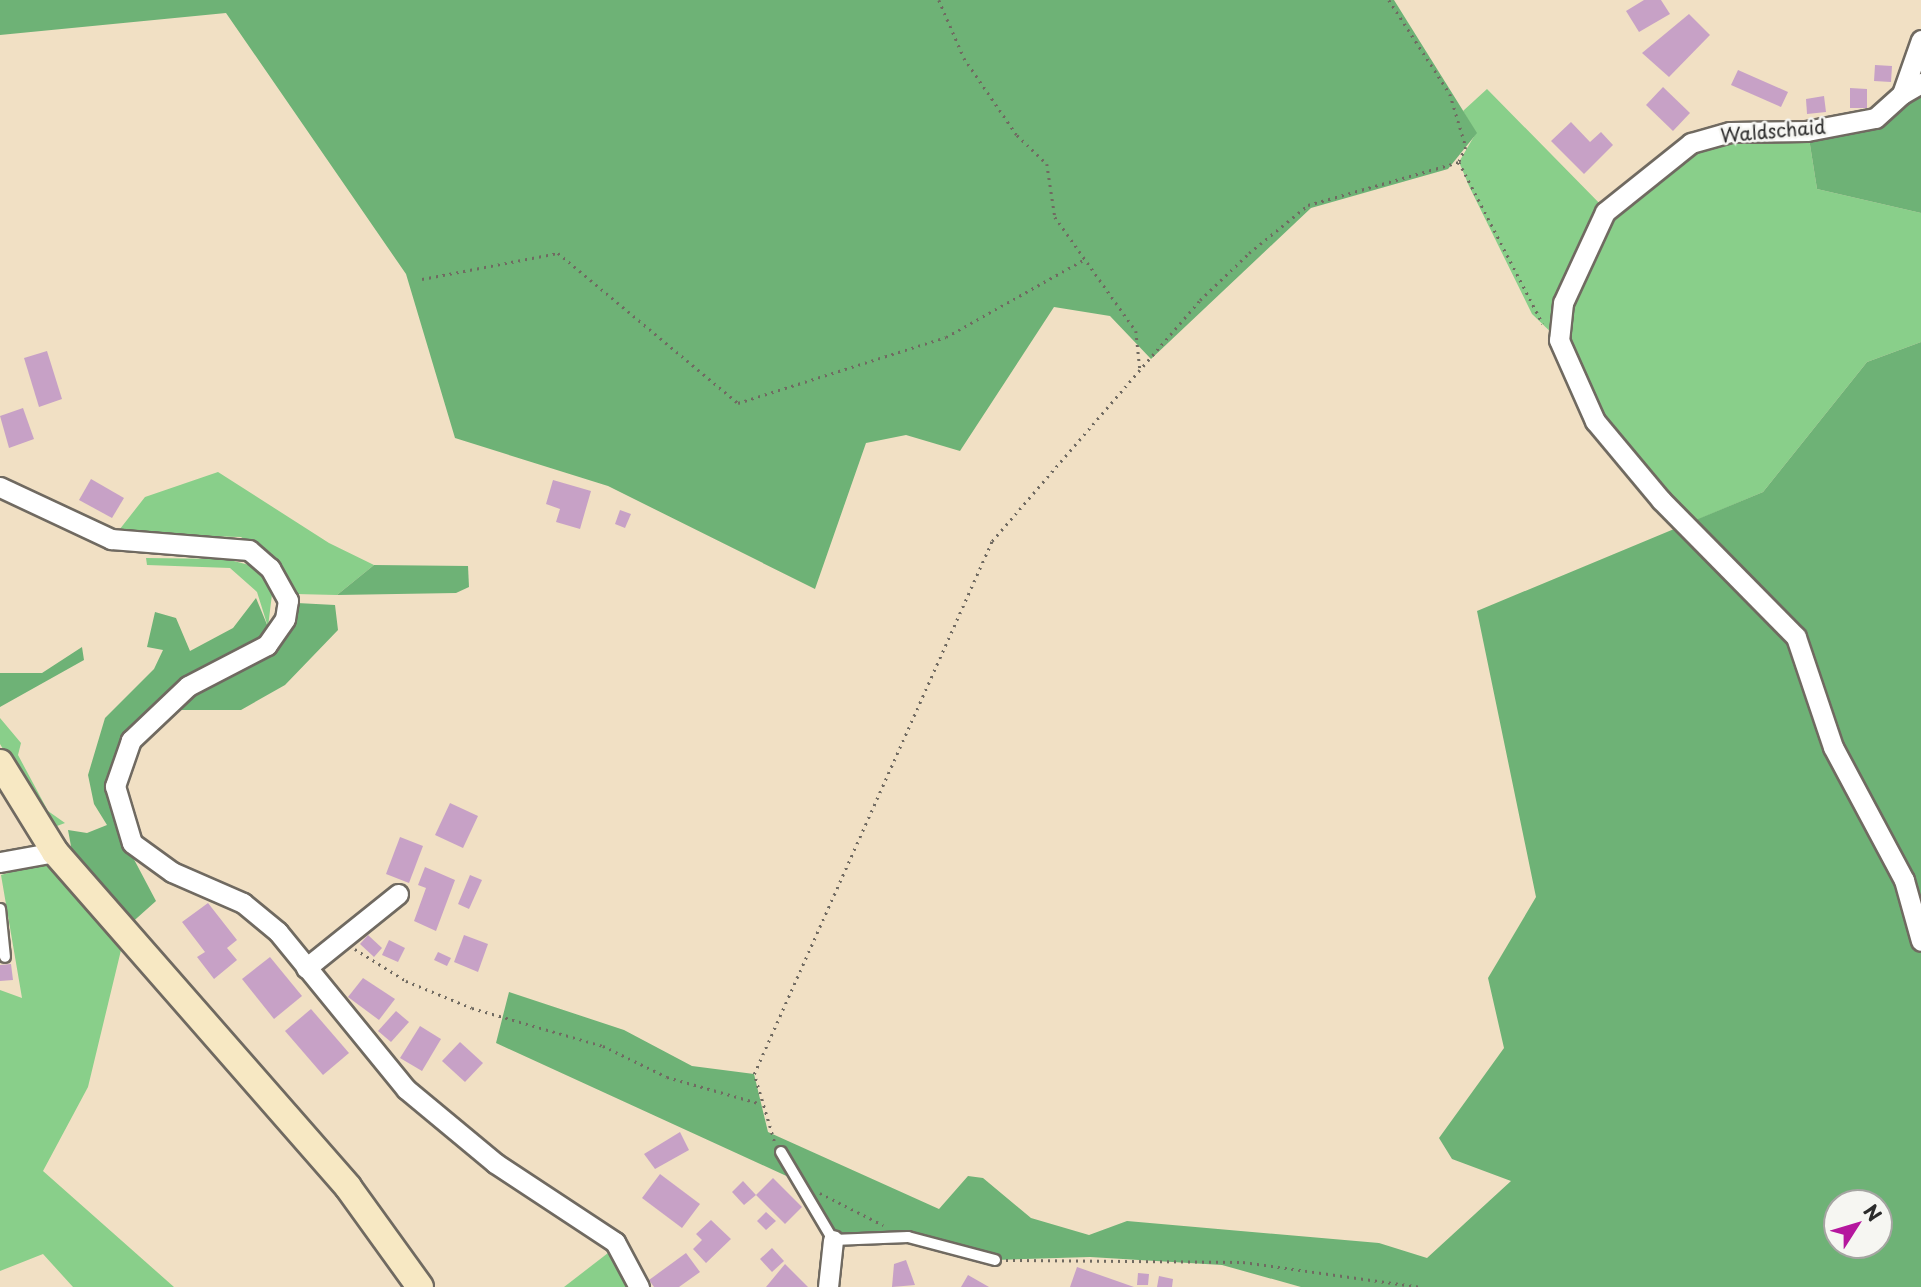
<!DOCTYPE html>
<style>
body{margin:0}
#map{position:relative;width:1921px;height:1287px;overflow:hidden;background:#f1e0c4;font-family:"Playpen Sans",sans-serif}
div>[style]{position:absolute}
.green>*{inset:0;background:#89cf8a}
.forest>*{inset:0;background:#6eb276}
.building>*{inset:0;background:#c7a1c6}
.path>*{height:2.5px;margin-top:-1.25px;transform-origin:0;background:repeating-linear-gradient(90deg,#706a61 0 2px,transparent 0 7px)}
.roads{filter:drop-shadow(2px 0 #706a61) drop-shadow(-2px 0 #706a61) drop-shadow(0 2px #706a61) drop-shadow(0 -2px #706a61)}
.lane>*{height:10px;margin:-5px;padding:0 5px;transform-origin:5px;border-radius:5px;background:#fff}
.street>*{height:19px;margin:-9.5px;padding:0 9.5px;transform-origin:9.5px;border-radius:9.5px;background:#fff}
.secondary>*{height:26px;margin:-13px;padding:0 13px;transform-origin:13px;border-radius:13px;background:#f7e8c3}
span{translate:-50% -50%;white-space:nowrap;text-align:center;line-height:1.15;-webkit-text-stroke:5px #f6f6f2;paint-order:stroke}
.street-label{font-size:19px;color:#2b2b2b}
.north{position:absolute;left:1823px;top:1189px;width:70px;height:70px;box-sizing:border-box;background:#f6f6f2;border:2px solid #a5a5a2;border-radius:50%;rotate:53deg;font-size:19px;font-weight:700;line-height:28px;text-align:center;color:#2b2b2b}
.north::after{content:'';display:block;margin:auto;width:24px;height:32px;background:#b5179e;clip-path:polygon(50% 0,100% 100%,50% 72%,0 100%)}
</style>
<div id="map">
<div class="green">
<i style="clip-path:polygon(1487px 89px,1606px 210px,1691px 143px,1808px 132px,1817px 189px,1921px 213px,1921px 342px,1867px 362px,1763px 492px,1685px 525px,1595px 421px,1559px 340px,1532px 314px,1469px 186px,1459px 162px,1476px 133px,1463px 111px)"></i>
<i style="clip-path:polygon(218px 472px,329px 543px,374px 565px,337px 595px,295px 594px,281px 566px,241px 537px,116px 534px,145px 497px)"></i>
<i style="clip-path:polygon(146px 558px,226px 559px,253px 566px,273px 586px,268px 627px,257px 592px,230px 568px,147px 565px)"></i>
<i style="clip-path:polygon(0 718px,21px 743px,18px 755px,48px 811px,65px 823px,57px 826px,43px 816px,0 744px)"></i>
<i style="clip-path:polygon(53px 860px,122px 946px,88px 1087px,43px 1171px,174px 1287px,73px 1287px,43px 1254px,0 1271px,0 990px,22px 998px,1px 875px)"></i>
<i style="clip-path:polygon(608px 1253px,628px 1287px,564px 1287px)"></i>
</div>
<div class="forest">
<i style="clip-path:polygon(0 0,1394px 0,1477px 133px,1448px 169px,1311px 208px,1151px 359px,1110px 316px,1054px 307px,960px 451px,906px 435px,866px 443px,815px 589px,608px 486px,455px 438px,406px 274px,226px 13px,0 35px)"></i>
<i style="clip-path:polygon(1921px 42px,1921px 213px,1817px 189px,1808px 132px,1875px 118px,1902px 93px)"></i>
<i style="clip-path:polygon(evenodd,1921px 342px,1921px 1287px,1301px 1287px,1222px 1265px,1090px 1257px,995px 1260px,906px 1237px,833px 1240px,806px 1185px,496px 1043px,509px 992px,624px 1030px,692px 1066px,754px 1074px,768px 1132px,939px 1209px,968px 1176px,983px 1178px,1031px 1218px,1089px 1235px,1127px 1221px,1379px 1243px,1427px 1258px,1511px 1181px,1452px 1159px,1439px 1138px,1504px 1048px,1488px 978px,1536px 897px,1477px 611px,1763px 492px,1867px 362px,1921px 342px,1837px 1203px,1879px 1203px,1879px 1245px,1837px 1245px,1837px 1203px)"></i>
<i style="clip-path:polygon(374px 565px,468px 566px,469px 587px,456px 593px,337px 595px)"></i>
<i style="clip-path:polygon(256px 598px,268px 627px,249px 649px,157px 700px,119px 752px,128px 848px,156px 901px,128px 926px,73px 857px,68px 830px,87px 833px,107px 825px,94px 804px,88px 775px,105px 718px,154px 669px,163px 650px,147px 647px,155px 612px,176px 618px,190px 651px,233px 628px)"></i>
<i style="clip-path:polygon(297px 603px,335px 605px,338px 630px,285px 685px,241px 710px,177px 710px,181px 697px,225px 674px)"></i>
<i style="clip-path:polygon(82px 647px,84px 660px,0 707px,0 673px,42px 673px)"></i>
</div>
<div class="building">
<i style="clip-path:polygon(1644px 0,1661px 0,1670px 14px,1639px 32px,1626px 11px)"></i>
<i style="clip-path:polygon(1689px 14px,1710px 35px,1669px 77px,1642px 53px)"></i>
<i style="clip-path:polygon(1875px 65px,1892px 66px,1891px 82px,1874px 81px)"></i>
<i style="clip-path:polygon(1738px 70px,1788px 92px,1781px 107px,1731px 85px)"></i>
<i style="clip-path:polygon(1663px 87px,1690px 113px,1673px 131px,1646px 105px)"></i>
<i style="clip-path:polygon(1850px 88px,1867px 89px,1867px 108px,1850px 108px)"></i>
<i style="clip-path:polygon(1824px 96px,1826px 112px,1807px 114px,1806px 99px)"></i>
<i style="clip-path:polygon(1571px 122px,1590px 142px,1601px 132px,1613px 145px,1584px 174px,1551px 141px)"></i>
<i style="clip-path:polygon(47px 351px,62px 399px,39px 407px,24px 358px)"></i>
<i style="clip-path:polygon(23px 408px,34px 439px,9px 448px,0 416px)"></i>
<i style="clip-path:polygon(91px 479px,124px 498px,112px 518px,79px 500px)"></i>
<i style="clip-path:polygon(553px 480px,591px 491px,580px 529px,556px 522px,560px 509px,546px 504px)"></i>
<i style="clip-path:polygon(620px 510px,631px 514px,625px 528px,615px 524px)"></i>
<i style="clip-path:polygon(450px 803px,478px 816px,463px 848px,435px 835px)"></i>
<i style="clip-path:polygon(400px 837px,423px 846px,409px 883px,386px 874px)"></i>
<i style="clip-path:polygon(425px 867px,455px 880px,436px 931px,414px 921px,426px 888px,418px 885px)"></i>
<i style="clip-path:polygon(470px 875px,482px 880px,469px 909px,458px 904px)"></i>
<i style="clip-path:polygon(208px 903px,237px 940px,227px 948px,237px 960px,214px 979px,197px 957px,205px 952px,182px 922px)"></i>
<i style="clip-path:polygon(368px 935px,382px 948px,374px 957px,360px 944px)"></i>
<i style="clip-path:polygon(464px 935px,488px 944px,478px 972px,454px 962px)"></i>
<i style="clip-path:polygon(389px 940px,405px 948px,398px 962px,382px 955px)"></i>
<i style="clip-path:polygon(438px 952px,451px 958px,447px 966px,434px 960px)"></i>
<i style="clip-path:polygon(270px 957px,302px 996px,274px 1019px,242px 979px)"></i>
<i style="clip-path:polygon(11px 964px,13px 980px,0 981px,0 965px)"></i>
<i style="clip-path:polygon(363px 978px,395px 999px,379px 1020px,348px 997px)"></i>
<i style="clip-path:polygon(311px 1009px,349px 1053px,323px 1075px,285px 1031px)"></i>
<i style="clip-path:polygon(396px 1011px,409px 1022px,391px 1042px,378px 1031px)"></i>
<i style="clip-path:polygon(420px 1026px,441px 1039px,422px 1071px,400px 1058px)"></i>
<i style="clip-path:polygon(460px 1042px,483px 1063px,465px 1082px,442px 1061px)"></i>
<i style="clip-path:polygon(680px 1132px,689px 1150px,655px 1169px,644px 1154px)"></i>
<i style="clip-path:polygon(660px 1174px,700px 1204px,682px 1228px,642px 1198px)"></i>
<i style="clip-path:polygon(773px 1178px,802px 1207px,785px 1224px,756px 1195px)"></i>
<i style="clip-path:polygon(743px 1181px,756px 1195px,744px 1205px,732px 1192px)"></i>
<i style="clip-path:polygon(766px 1212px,776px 1221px,766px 1230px,757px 1221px)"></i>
<i style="clip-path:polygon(711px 1220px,731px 1239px,706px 1263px,693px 1249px,702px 1240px,696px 1234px)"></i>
<i style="clip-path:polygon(772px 1248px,784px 1261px,772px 1272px,760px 1259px)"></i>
<i style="clip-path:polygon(686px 1253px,700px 1272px,679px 1287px,654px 1287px,649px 1280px)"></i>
<i style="clip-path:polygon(906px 1260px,915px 1285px,892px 1287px,894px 1264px)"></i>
<i style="clip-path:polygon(785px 1264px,808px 1287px,766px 1287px)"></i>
<i style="clip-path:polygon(1077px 1267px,1134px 1287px,1070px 1287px)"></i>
<i style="clip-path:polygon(1138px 1273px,1149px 1274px,1148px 1285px,1137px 1285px)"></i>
<i style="clip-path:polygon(968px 1275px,989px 1287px,961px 1287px)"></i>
<i style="clip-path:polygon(1159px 1276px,1173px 1279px,1172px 1287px,1157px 1287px)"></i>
</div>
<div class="path">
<i style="left:939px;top:0;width:63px;rotate:66.7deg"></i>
<i style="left:964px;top:58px;width:93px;rotate:55.5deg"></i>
<i style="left:1017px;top:135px;width:42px;rotate:44deg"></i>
<i style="left:1047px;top:164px;width:54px;rotate:81.4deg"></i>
<i style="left:1055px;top:217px;width:140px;rotate:54.6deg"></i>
<i style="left:1136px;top:331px;width:38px;rotate:84deg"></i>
<i style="left:1389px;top:0;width:112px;rotate:57deg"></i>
<i style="left:1450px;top:94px;width:55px;rotate:73.2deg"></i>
<i style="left:1466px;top:147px;width:17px;rotate:115deg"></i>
<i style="left:1459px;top:162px;width:182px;rotate:62.6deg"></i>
<i style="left:422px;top:279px;width:138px;rotate:-10.8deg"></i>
<i style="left:558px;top:253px;width:234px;rotate:39.8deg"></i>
<i style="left:738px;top:403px;width:218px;rotate:-17.6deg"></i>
<i style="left:946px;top:337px;width:157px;rotate:-29.3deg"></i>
<i style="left:355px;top:949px;width:60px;rotate:32.1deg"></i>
<i style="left:406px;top:981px;width:71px;rotate:22.2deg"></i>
<i style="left:472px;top:1008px;width:136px;rotate:16.2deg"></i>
<i style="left:603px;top:1046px;width:71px;rotate:25.8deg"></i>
<i style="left:667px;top:1077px;width:95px;rotate:15.9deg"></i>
<i style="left:774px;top:1141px;width:70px;rotate:-106.6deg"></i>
<i style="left:754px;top:1074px;width:584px;rotate:-65.94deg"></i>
<i style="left:992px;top:541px;width:318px;rotate:-49.2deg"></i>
<i style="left:1200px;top:300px;width:68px;rotate:-43.8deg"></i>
<i style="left:1249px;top:253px;width:76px;rotate:-39.1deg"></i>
<i style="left:1308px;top:205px;width:157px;rotate:-15.9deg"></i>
<i style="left:820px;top:1193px;width:71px;rotate:26.9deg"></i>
<i style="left:1006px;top:1260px;width:237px;rotate:0.5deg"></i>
<i style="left:1243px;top:1262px;width:180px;rotate:8deg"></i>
</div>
<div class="roads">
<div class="lane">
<i style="left:0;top:909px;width:48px;rotate:84.1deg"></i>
<i style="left:781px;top:1152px;width:102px;rotate:59.4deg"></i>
<i style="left:833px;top:1240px;width:75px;rotate:-2.3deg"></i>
<i style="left:908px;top:1237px;width:90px;rotate:14.8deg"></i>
</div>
<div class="street">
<i style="left:1921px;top:40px;width:57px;rotate:109.4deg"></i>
<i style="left:1902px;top:94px;width:22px;rotate:-30deg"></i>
<i style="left:1902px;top:94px;width:36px;rotate:138deg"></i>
<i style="left:1875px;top:118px;width:69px;rotate:169.2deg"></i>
<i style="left:1807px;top:131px;width:77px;rotate:179.3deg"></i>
<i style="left:1730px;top:132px;width:41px;rotate:164.2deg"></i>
<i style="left:1691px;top:143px;width:110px;rotate:141.3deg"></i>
<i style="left:1605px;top:212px;width:100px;rotate:114.8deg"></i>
<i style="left:1563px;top:303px;width:37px;rotate:96deg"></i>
<i style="left:1559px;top:340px;width:89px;rotate:66deg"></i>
<i style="left:1595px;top:421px;width:103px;rotate:50.1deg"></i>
<i style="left:1661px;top:500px;width:192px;rotate:45.4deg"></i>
<i style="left:1796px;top:637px;width:116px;rotate:71.4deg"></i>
<i style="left:1833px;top:747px;width:151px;rotate:61.9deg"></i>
<i style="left:1904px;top:880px;width:63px;rotate:74.4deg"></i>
<i style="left:0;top:487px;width:123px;rotate:25.1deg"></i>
<i style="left:111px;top:539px;width:138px;rotate:4.6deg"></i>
<i style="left:249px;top:550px;width:28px;rotate:41deg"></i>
<i style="left:270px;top:568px;width:37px;rotate:61deg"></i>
<i style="left:288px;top:600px;width:19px;rotate:99deg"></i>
<i style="left:285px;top:619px;width:32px;rotate:125deg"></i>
<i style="left:267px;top:645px;width:89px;rotate:152.6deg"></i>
<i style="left:188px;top:686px;width:79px;rotate:136.5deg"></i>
<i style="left:131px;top:740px;width:49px;rotate:109.2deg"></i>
<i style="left:115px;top:786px;width:59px;rotate:73.4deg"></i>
<i style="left:132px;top:843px;width:49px;rotate:35.9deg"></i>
<i style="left:172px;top:872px;width:77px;rotate:23.6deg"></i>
<i style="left:243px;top:903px;width:45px;rotate:39.6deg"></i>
<i style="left:278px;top:932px;width:203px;rotate:50.8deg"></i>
<i style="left:406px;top:1089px;width:116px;rotate:39.7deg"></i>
<i style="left:495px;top:1163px;width:144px;rotate:33.4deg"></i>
<i style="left:615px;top:1242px;width:51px;rotate:61.9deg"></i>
<i style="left:0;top:862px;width:56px;rotate:-10.3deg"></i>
<i style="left:306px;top:968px;width:118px;rotate:-38.8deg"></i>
<i style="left:828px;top:1287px;width:47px;rotate:-83.9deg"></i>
</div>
<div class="secondary">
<i style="left:0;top:763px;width:105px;rotate:58.3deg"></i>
<i style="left:55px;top:852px;width:445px;rotate:48.8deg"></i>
<i style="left:348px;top:1187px;width:123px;rotate:54.2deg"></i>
</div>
</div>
<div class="street-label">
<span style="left:1773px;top:131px;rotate:-5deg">Waldschaid</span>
</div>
<div class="north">N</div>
</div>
